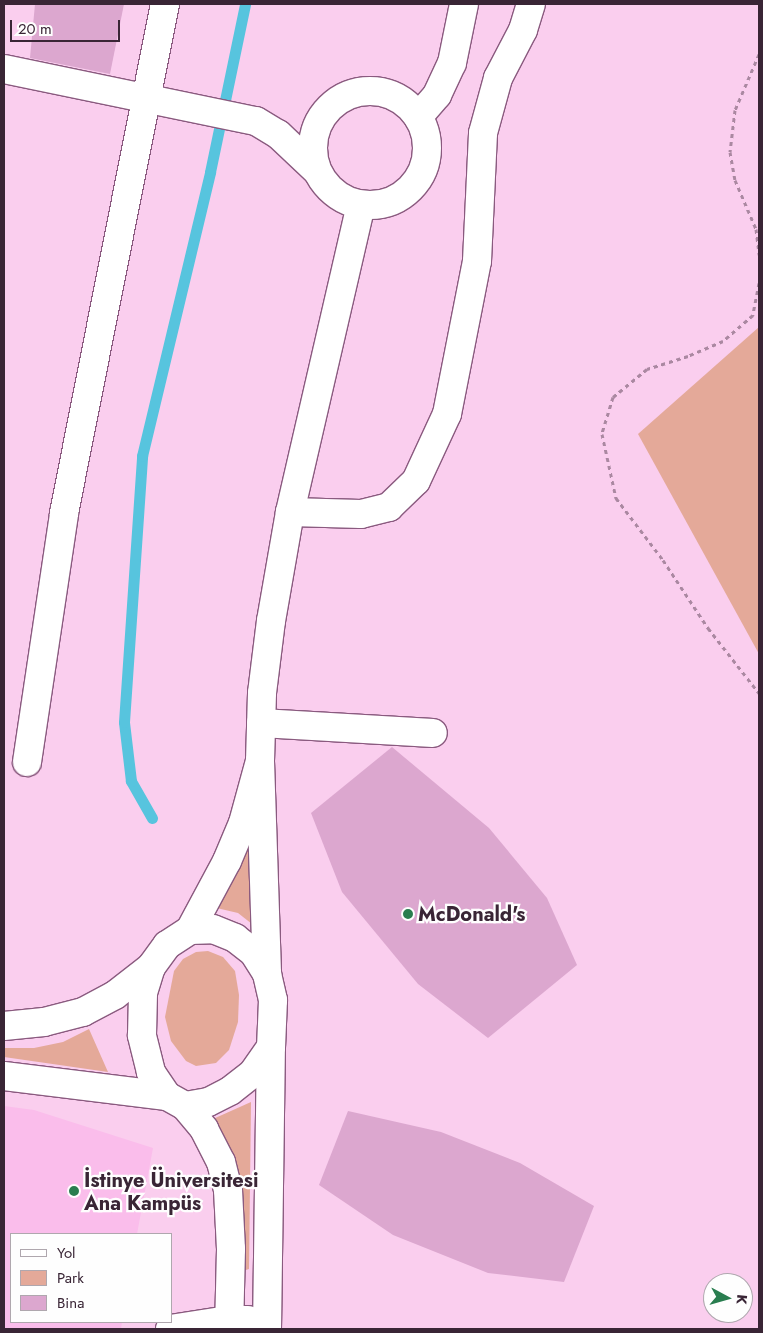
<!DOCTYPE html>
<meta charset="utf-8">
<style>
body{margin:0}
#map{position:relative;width:763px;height:1333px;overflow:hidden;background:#faceee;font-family:Jost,sans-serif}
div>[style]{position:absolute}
.built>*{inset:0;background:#fabdeb}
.green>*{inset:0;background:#e4a999}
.stream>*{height:11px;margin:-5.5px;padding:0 5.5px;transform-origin:5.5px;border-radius:5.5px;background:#57c4de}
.building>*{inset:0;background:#dca7cf}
.path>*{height:3px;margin-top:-1.5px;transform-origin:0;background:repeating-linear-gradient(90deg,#aa88a1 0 4px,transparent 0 8px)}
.roads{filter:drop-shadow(1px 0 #8a5a7f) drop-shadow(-1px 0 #8a5a7f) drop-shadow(0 1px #8a5a7f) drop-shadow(0 -1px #8a5a7f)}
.minor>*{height:28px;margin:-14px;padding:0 14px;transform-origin:14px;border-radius:14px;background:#fff}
.minor>.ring{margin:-14px;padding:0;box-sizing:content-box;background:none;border:28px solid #fff;border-radius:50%}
.dots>*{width:14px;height:14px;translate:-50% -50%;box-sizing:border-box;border:2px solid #fefefe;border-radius:50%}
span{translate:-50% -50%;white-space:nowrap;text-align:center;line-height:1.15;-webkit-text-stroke:4.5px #fefefe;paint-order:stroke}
.poi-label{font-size:20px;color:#392535;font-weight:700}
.left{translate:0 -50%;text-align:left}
.frame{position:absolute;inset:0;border:5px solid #392535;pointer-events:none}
.legend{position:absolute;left:10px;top:1233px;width:162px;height:90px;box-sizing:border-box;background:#fefefe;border:1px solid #afa7ae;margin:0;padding:6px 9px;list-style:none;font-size:15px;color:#392535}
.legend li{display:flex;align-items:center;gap:10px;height:25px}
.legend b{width:25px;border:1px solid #afa7ae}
.north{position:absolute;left:703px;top:1273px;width:50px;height:50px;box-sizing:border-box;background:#fefefe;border:1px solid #afa7ae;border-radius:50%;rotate:96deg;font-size:14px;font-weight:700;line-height:20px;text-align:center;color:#392535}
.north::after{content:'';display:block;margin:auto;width:18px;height:22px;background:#297d4f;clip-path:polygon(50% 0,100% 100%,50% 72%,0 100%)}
.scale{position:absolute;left:10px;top:20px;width:110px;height:22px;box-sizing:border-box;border:2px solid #392535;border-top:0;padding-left:6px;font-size:15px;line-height:18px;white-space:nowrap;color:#392535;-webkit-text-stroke:4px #fefefe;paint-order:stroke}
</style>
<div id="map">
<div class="built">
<i style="clip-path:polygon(4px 1106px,34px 1110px,153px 1148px,137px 1234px,11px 1234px,11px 1322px,122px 1322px,121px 1329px,4px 1329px)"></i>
</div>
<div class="green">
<i style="clip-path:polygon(759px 327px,759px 654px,638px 434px)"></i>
<i style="clip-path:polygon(251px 845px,252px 924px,238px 913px,208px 906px)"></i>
<i style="clip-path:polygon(208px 951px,223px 957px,235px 971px,239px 995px,238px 1022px,229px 1050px,216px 1063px,196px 1066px,186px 1061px,171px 1041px,165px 1017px,174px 971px,183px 959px,196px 952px)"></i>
<i style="clip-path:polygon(89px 1029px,108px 1072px,4px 1057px,4px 1048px,34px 1048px,63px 1042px)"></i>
<i style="clip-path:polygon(251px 1102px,249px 1269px,243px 1271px,213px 1119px)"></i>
</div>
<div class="stream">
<i style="left:152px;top:818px;width:43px;rotate:-119.6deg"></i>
<i style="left:131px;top:781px;width:59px;rotate:-96.8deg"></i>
<i style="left:124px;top:722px;width:267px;rotate:-86.1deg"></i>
<i style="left:142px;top:456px;width:292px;rotate:-76.5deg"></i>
<i style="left:210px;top:172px;width:172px;rotate:-78.2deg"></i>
</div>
<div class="building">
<i style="clip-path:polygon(35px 4px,124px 4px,110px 74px,30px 58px)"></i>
<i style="clip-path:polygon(392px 747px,489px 828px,547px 898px,577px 965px,488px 1038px,418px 984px,342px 892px,311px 813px)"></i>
<i style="clip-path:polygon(348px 1111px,441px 1132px,520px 1163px,594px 1206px,564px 1282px,488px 1273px,393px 1235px,319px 1185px)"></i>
</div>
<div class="path">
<i style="left:759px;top:54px;width:61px;rotate:113.2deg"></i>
<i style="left:735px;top:110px;width:42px;rotate:96.8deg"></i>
<i style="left:730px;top:152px;width:28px;rotate:80deg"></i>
<i style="left:735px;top:180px;width:53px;rotate:66.8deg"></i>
<i style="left:756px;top:229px;width:26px;rotate:83deg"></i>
<i style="left:759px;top:283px;width:33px;rotate:101deg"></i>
<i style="left:753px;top:315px;width:40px;rotate:139deg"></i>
<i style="left:723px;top:341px;width:38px;rotate:157deg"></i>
<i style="left:688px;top:356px;width:43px;rotate:162.4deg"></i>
<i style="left:647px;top:369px;width:44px;rotate:140.5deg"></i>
<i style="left:613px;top:397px;width:39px;rotate:107deg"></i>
<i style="left:602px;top:434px;width:66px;rotate:77.7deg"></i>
<i style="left:616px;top:498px;width:78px;rotate:52.8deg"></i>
<i style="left:663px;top:560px;width:82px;rotate:56.5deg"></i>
<i style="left:708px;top:628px;width:83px;rotate:51.9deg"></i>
</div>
<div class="roads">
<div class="minor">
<i style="left:4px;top:69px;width:257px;rotate:11.7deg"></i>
<i style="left:256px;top:121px;width:26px;rotate:31deg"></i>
<i style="left:278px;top:134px;width:54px;rotate:43.5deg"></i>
<i class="ring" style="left:313px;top:91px;width:86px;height:86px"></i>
<i style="left:418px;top:117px;width:29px;rotate:-49deg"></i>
<i style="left:437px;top:95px;width:35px;rotate:-65deg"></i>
<i style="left:452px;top:63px;width:60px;rotate:-78.5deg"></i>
<i style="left:290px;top:512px;width:71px;rotate:1.6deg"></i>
<i style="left:361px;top:514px;width:29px;rotate:-14deg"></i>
<i style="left:389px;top:507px;width:37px;rotate:-44deg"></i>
<i style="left:416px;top:481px;width:74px;rotate:-65.2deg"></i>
<i style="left:447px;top:414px;width:156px;rotate:-78.9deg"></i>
<i style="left:477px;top:261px;width:128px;rotate:-87.3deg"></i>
<i style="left:483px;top:133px;width:57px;rotate:-74.7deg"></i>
<i style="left:498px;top:78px;width:54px;rotate:-62.5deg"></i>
<i style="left:523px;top:30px;width:27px;rotate:-73deg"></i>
<i style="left:261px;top:723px;width:172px;rotate:3.3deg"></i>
<i style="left:260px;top:761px;width:68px;rotate:-88.3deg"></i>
<i style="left:262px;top:693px;width:73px;rotate:-82.9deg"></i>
<i style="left:271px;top:621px;width:111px;rotate:-80.1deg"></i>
<i style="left:290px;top:512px;width:315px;rotate:-77deg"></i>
<i style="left:27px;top:762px;width:252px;rotate:-81.5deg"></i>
<i style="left:64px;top:513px;width:519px;rotate:-78.78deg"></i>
<i style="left:213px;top:929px;width:24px;rotate:22deg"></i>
<i style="left:235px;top:938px;width:24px;rotate:38deg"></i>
<i style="left:254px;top:953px;width:25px;rotate:58deg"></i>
<i style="left:267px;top:974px;width:27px;rotate:77deg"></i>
<i style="left:273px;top:1000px;width:47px;rotate:92.4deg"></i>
<i style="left:271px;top:1047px;width:32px;rotate:125deg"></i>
<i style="left:253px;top:1073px;width:29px;rotate:142deg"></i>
<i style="left:230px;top:1091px;width:25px;rotate:153deg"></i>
<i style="left:208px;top:1102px;width:23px;rotate:170deg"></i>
<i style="left:185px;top:1106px;width:21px;rotate:-151deg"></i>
<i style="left:167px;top:1096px;width:29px;rotate:-124deg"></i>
<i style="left:151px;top:1072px;width:38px;rotate:-104deg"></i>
<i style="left:142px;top:1035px;width:42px;rotate:-88.6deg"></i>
<i style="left:143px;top:993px;width:27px;rotate:-73deg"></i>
<i style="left:151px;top:967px;width:27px;rotate:-54deg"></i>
<i style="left:167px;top:945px;width:27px;rotate:-33deg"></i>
<i style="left:190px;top:930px;width:23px;rotate:-2deg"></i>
<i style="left:190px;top:930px;width:78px;rotate:-61.8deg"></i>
<i style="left:227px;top:861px;width:41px;rotate:-67.2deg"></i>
<i style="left:243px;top:823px;width:64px;rotate:-74.7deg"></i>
<i style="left:260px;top:761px;width:213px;rotate:88.1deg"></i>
<i style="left:4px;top:1026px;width:40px;rotate:-5.7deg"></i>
<i style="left:44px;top:1022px;width:40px;rotate:-14.4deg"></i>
<i style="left:83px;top:1012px;width:36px;rotate:-28deg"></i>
<i style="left:115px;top:995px;width:46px;rotate:-37.9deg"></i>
<i style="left:4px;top:1076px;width:164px;rotate:7deg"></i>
<i style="left:185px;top:1106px;width:30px;rotate:50deg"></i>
<i style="left:204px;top:1129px;width:37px;rotate:63deg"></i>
<i style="left:221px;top:1162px;width:29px;rotate:76deg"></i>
<i style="left:228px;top:1190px;width:59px;rotate:87.1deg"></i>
<i style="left:231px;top:1249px;width:80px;rotate:91.4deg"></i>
<i style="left:170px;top:1329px;width:60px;rotate:-8.7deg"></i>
<i style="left:229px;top:1320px;width:19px"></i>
<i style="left:267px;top:1329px;width:282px;rotate:-89.2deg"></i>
</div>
</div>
<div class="dots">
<i style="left:408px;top:914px;background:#297d4f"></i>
<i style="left:74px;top:1191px;background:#297d4f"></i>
</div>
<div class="poi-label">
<span class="left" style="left:418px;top:914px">McDonald's</span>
<span class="left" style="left:84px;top:1192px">İstinye Üniversitesi<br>Ana Kampüs</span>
</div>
<div class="frame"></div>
<ul class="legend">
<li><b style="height:6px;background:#fff"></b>Yol</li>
<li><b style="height:14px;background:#e4a999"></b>Park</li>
<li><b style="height:14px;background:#dca7cf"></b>Bina</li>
</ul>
<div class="north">K</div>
<div class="scale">20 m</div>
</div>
